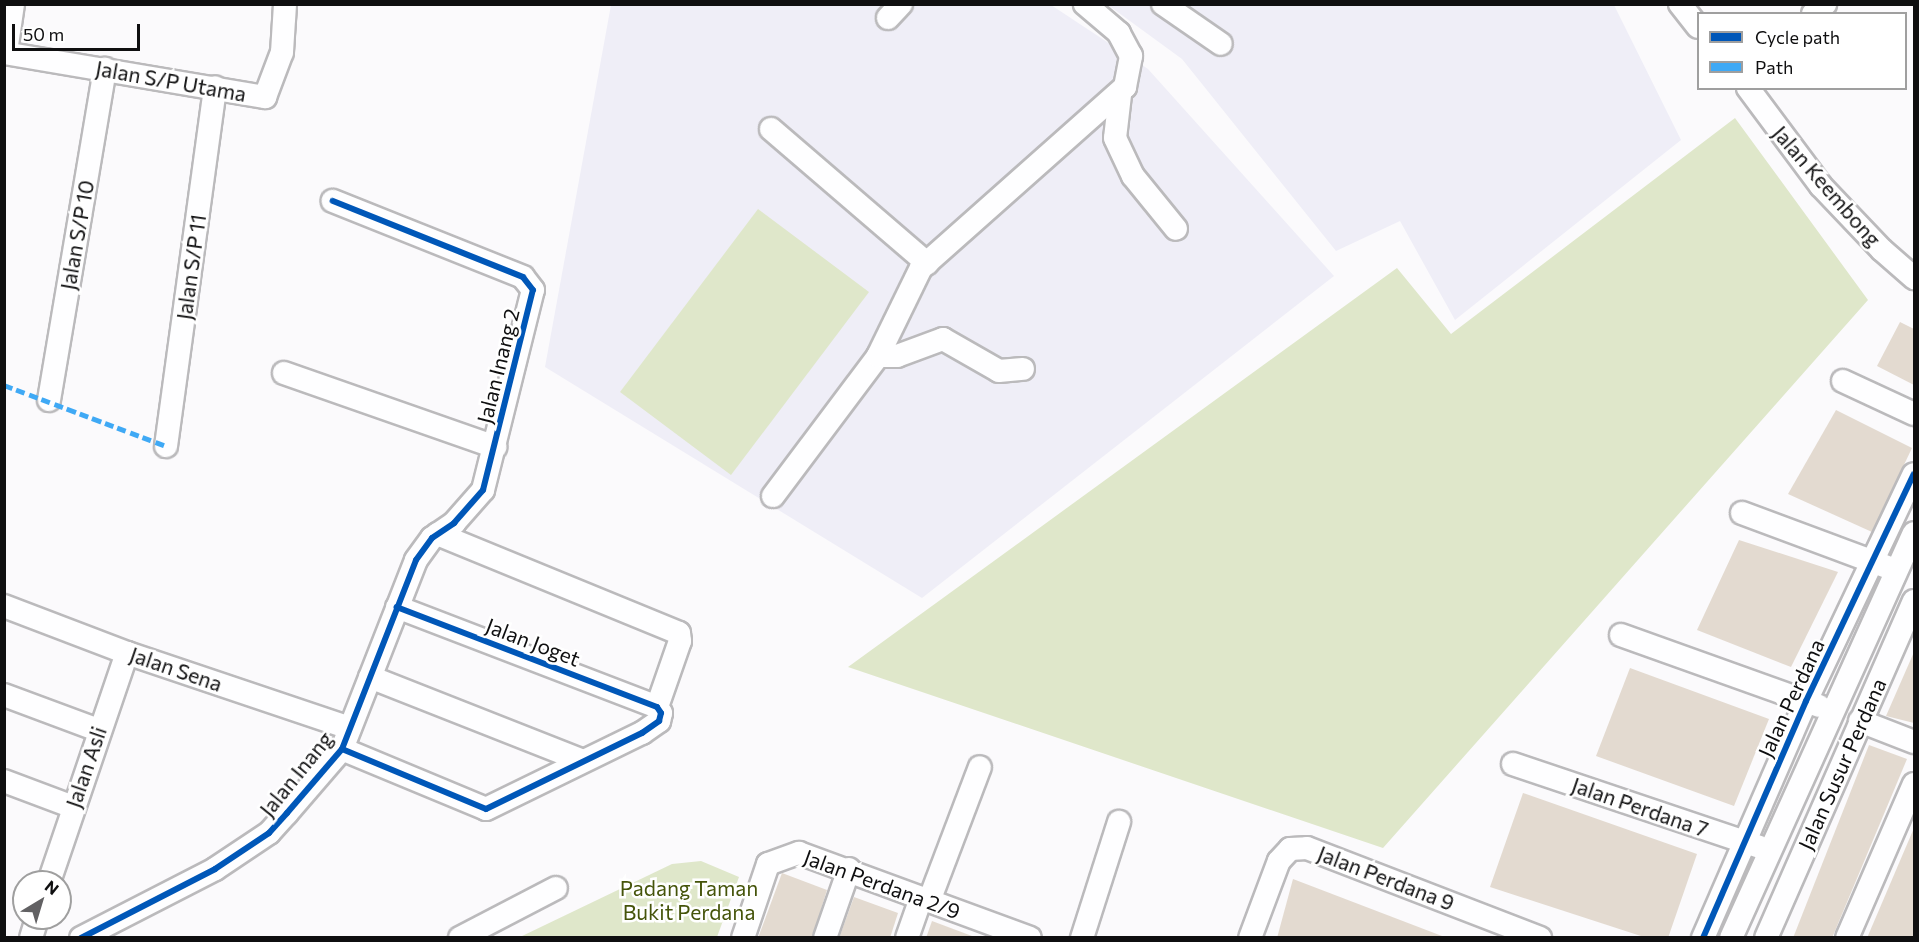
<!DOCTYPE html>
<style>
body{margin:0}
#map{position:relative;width:1919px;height:942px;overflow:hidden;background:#fbfafc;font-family:Commissioner,sans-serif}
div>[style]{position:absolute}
.education>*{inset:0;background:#efeef7}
.green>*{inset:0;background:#dfe7ca}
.building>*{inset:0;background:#e3dad0}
.roads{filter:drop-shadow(2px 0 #bbbabc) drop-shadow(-2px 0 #bbbabc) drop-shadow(0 2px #bbbabc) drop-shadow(0 -2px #bbbabc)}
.minor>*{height:22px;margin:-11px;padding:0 11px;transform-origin:11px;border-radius:11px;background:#fefeff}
.quiet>*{height:4.5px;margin-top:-2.25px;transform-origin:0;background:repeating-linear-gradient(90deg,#3fa9f5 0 9px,transparent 0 13.5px)}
.cycleway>*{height:6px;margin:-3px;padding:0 3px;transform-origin:3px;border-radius:3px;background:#0057b8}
span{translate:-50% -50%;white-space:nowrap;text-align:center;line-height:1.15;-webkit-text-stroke:5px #fff;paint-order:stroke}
.street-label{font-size:21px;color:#0f0f10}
.park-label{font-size:21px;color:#45540a}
.frame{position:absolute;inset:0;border:6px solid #0f0f10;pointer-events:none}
.legend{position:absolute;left:1697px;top:12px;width:210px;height:78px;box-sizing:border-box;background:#fff;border:2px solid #9f9f9f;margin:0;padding:8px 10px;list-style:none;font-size:18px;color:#0f0f10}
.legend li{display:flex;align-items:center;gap:12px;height:30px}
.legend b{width:30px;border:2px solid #9f9f9f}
.north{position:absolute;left:12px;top:870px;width:60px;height:60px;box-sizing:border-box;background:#fff;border:2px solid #9f9f9f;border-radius:50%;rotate:38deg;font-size:16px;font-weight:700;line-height:24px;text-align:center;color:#0f0f10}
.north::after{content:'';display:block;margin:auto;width:21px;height:27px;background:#626163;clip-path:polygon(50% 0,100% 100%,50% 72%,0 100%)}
.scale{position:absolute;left:12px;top:24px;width:128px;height:27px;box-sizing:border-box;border:3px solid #0f0f10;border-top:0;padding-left:8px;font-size:18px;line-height:21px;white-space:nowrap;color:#0f0f10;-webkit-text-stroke:4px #fff;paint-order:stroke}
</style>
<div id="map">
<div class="education">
<i style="clip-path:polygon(611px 5px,1051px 5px,1148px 69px,1334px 276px,922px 598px,545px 367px)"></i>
<i style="clip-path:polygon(1108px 5px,1614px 5px,1681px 140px,1455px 320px,1400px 221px,1336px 251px,1182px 59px)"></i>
</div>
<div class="green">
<i style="clip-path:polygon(1735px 118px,1868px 300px,1383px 848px,848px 667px,1397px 268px,1451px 334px)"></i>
<i style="clip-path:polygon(758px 209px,869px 292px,731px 475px,620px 392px)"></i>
<i style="clip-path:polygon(701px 861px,739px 877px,717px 937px,520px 937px,672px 864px)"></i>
</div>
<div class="building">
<i style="clip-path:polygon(1900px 322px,1914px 329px,1914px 385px,1877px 366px)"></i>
<i style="clip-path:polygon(1836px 410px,1912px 448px,1872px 532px,1788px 494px)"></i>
<i style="clip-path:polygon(1739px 540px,1838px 572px,1791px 667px,1697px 630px)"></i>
<i style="clip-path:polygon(1914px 652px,1914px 723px,1886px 716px)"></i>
<i style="clip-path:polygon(1630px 668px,1769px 719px,1734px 806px,1596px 756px)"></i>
<i style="clip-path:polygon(1869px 745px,1907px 759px,1832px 938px,1793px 938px)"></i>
<i style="clip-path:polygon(1523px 793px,1697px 854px,1668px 938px,1647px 938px,1490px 887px)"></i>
<i style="clip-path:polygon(1914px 828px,1914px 938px,1867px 938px)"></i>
<i style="clip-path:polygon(782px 873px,827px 890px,812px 938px,758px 938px)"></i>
<i style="clip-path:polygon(1293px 879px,1442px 936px,1442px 938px,1277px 938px)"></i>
<i style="clip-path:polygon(854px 897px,898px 913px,890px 938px,839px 938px)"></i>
<i style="clip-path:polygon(932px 921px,972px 936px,972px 938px,926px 938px)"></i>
</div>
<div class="roads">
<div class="minor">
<i style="left:1163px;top:4px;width:70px;rotate:34.6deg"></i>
<i style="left:1680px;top:4px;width:29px;rotate:52deg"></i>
<i style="left:1813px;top:14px;width:16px;rotate:-40deg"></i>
<i style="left:888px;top:18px;width:19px;rotate:-47deg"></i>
<i style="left:6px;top:52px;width:49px;rotate:-81.7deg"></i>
<i style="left:4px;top:53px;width:265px;rotate:9.6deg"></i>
<i style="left:265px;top:97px;width:48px;rotate:-69.3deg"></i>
<i style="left:282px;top:52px;width:48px;rotate:-86.4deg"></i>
<i style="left:1748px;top:88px;width:122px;rotate:53.3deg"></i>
<i style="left:1821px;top:186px;width:88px;rotate:46.4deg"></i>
<i style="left:1882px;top:250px;width:43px;rotate:41.2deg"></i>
<i style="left:1120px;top:95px;width:43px;rotate:96.6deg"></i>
<i style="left:1115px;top:138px;width:42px;rotate:64.7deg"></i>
<i style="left:1133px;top:176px;width:68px;rotate:50.9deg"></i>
<i style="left:771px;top:129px;width:206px;rotate:40.7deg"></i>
<i style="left:878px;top:356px;width:19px"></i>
<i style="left:897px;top:356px;width:49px;rotate:-20.3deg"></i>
<i style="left:943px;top:339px;width:64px;rotate:29.7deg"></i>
<i style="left:999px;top:371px;width:24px;rotate:-5deg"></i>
<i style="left:284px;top:373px;width:224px;rotate:19.3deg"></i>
<i style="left:1843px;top:381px;width:78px;rotate:24.9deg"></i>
<i style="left:49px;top:400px;width:336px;rotate:-80.4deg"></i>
<i style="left:166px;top:446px;width:362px;rotate:-82.2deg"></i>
<i style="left:773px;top:496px;width:175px;rotate:-53.1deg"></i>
<i style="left:878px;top:356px;width:98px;rotate:-64deg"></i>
<i style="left:921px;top:268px;width:273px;rotate:-41.6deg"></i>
<i style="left:1125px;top:87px;width:32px;rotate:-79deg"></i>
<i style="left:1131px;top:56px;width:26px;rotate:-118deg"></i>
<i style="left:1119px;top:33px;width:45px;rotate:-139.5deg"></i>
<i style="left:1742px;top:513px;width:155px;rotate:20.4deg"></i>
<i style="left:4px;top:606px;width:132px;rotate:20.9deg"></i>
<i style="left:127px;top:653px;width:235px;rotate:18.6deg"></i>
<i style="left:397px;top:607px;width:279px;rotate:21deg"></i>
<i style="left:1621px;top:635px;width:210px;rotate:19.7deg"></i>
<i style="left:370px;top:677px;width:227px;rotate:21.5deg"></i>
<i style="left:4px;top:695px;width:100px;rotate:20.4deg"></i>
<i style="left:1860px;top:721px;width:58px;rotate:21.3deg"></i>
<i style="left:342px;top:749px;width:156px;rotate:22.6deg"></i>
<i style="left:486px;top:809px;width:174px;rotate:-26deg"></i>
<i style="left:642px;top:733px;width:21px;rotate:-35deg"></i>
<i style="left:659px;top:721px;width:8px;rotate:-76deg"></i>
<i style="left:661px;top:713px;width:7px;rotate:-124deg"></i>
<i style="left:657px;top:707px;width:70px;rotate:-70.8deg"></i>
<i style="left:680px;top:641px;width:8px;rotate:-97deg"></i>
<i style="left:679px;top:633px;width:261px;rotate:-157.7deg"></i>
<i style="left:1513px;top:764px;width:260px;rotate:18.6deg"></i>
<i style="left:4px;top:781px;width:74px;rotate:20.6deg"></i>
<i style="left:49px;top:882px;width:242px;rotate:-71.2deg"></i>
<i style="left:929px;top:901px;width:143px;rotate:-69.2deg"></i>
<i style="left:31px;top:938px;width:21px;rotate:-73deg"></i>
<i style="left:81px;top:938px;width:151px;rotate:-27.2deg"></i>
<i style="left:215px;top:869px;width:65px;rotate:-33.7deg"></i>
<i style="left:269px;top:833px;width:27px;rotate:-48deg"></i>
<i style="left:287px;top:813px;width:84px;rotate:-49.3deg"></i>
<i style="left:342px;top:749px;width:203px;rotate:-68.6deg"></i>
<i style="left:416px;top:560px;width:27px;rotate:-54deg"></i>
<i style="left:432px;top:538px;width:27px;rotate:-34deg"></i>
<i style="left:454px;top:523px;width:44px;rotate:-48.7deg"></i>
<i style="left:483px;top:490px;width:206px;rotate:-76deg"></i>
<i style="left:533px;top:290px;width:16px;rotate:-128deg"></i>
<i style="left:523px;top:277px;width:205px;rotate:-158.2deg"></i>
<i style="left:460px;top:938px;width:108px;rotate:-27.5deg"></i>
<i style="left:743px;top:938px;width:78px;rotate:-71.3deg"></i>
<i style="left:768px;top:864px;width:33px;rotate:-20deg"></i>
<i style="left:799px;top:853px;width:246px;rotate:20.2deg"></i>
<i style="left:825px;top:938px;width:73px;rotate:-70.8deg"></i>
<i style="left:907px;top:938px;width:42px;rotate:-70.7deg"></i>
<i style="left:1082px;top:938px;width:122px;rotate:-72.3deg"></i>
<i style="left:1250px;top:938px;width:82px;rotate:-69.4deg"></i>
<i style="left:1279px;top:861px;width:16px;rotate:-47deg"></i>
<i style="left:1290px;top:849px;width:17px;rotate:-3deg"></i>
<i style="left:1307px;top:848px;width:250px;rotate:21.1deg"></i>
<i style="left:1703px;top:938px;width:258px;rotate:-66.5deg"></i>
<i style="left:1806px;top:701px;width:251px;rotate:-64.6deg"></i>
<i style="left:1731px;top:938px;width:444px;rotate:-65.7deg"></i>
<i style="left:1766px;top:938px;width:368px;rotate:-66.3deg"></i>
<i style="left:1847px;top:938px;width:168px;rotate:-66.5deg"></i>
</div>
</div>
<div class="quiet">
<i style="left:4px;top:385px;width:173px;rotate:20.6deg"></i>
</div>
<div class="cycleway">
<i style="left:342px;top:749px;width:156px;rotate:22.6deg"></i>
<i style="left:486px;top:809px;width:174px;rotate:-26deg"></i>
<i style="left:642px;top:733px;width:21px;rotate:-35deg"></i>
<i style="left:659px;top:721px;width:8px;rotate:-76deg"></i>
<i style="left:661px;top:713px;width:7px;rotate:-124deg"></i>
<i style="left:657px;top:707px;width:279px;rotate:-159deg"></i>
<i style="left:81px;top:938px;width:151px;rotate:-27.2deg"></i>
<i style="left:215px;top:869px;width:65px;rotate:-33.7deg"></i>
<i style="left:269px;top:833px;width:27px;rotate:-48deg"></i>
<i style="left:287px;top:813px;width:84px;rotate:-49.3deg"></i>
<i style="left:342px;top:749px;width:203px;rotate:-68.6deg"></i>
<i style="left:416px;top:560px;width:27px;rotate:-54deg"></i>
<i style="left:432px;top:538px;width:27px;rotate:-34deg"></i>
<i style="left:454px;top:523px;width:44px;rotate:-48.7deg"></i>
<i style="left:483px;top:490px;width:206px;rotate:-76deg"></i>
<i style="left:533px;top:290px;width:16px;rotate:-128deg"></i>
<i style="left:523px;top:277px;width:205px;rotate:-158.2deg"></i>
<i style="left:1703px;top:938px;width:258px;rotate:-66.5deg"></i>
<i style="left:1806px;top:701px;width:251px;rotate:-64.6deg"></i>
</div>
<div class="street-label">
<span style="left:171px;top:81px;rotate:10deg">Jalan S/P Utama</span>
<span style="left:1827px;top:186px;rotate:49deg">Jalan Keembong</span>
<span style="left:77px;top:235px;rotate:-80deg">Jalan S/P 10</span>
<span style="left:191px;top:267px;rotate:-82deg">Jalan S/P 11</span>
<span style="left:498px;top:366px;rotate:-76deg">Jalan Inang 2</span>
<span style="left:533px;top:642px;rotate:21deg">Jalan Joget</span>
<span style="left:176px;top:669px;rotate:19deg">Jalan Sena</span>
<span style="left:1791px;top:698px;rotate:-65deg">Jalan Perdana</span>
<span style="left:1842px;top:764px;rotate:-66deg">Jalan Susur Perdana</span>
<span style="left:86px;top:767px;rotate:-71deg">Jalan Asli</span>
<span style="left:296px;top:774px;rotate:-51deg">Jalan Inang</span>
<span style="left:1640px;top:807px;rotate:19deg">Jalan Perdana 7</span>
<span style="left:1386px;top:878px;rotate:21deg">Jalan Perdana 9</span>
<span style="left:882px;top:884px;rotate:20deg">Jalan Perdana 2/9</span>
</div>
<div class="park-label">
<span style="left:689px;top:900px">Padang Taman<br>Bukit Perdana</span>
</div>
<div class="frame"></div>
<ul class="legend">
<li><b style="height:8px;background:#0057b8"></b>Cycle path</li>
<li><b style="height:8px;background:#3fa9f5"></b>Path</li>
</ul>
<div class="north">N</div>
<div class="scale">50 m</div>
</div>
